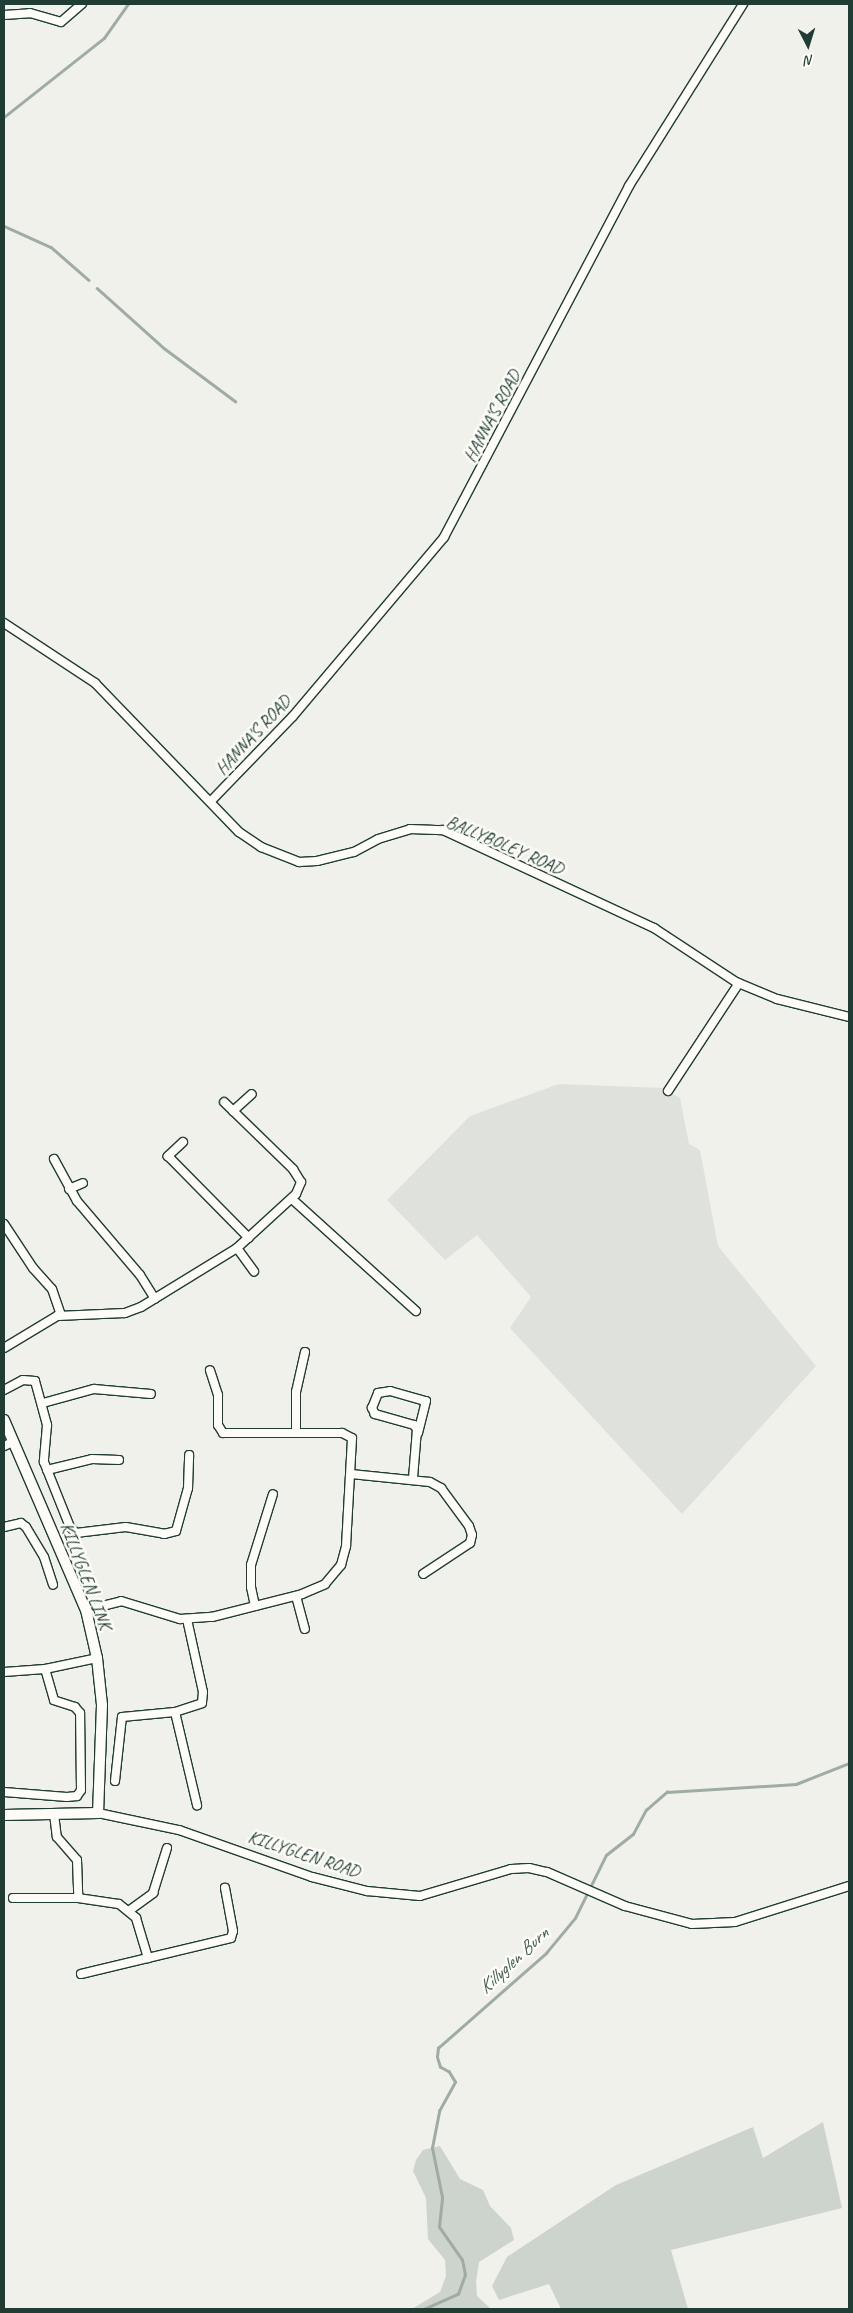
<!DOCTYPE html>
<style>
body{margin:0}
#map{position:relative;width:853px;height:2313px;overflow:hidden;background:#f0f1eb;font-family:Caveat,sans-serif}
div>[style]{position:absolute}
.built>*{inset:0;background:#dfe2dc}
.green>*{inset:0;background:#cdd3cd}
.stream>*{height:2.5px;margin:-1.25px;padding:0 1.25px;transform-origin:1.25px;border-radius:1.25px;background:#9faca4}
.roads{filter:drop-shadow(1px 0 #1f3d34) drop-shadow(-1px 0 #1f3d34) drop-shadow(0 1px #1f3d34) drop-shadow(0 -1px #1f3d34)}
.minor>*{height:8px;margin:-4px;padding:0 4px;transform-origin:4px;border-radius:4px;background:#fdfcf7}
.tertiary>*{height:10px;margin:-5px;padding:0 5px;transform-origin:5px;border-radius:5px;background:#fdfcf7}
span{translate:-50% -50%;white-space:nowrap;text-align:center;line-height:1.15;-webkit-text-stroke:5px #fdfcf7;paint-order:stroke}
.street-label{font-size:18px;color:#1f3d34}
.water-label{font-size:19px;color:#455e56;font-style:italic}
.frame{position:absolute;inset:0;border:5px solid #1f3d34;pointer-events:none}
.north{position:absolute;left:783px;top:20px;width:50px;height:50px;-webkit-text-stroke:4px #fdfcf7;paint-order:stroke;rotate:175deg;font-size:14px;font-weight:700;line-height:20px;text-align:center;color:#1f3d34}
.north::after{content:'';display:block;margin:auto;width:18px;height:22px;background:#1f3d34;clip-path:polygon(50% 0,100% 100%,50% 72%,0 100%)}
</style>
<div id="map">
<div class="built">
<i style="clip-path:polygon(559px 1084px,664px 1088px,680px 1098px,689px 1144px,700px 1150px,718px 1246px,816px 1366px,682px 1514px,510px 1328px,531px 1297px,477px 1235px,445px 1260px,387px 1200px,470px 1116px)"></i>
</div>
<div class="green">
<i style="clip-path:polygon(823px 2122px,842px 2208px,671px 2250px,688px 2309px,561px 2309px,549px 2284px,499px 2300px,492px 2286px,507px 2257px,616px 2185px,753px 2127px,763px 2158px)"></i>
<i style="clip-path:polygon(440px 2146px,460px 2179px,483px 2190px,490px 2206px,511px 2228px,514px 2240px,479px 2262px,476px 2282px,477px 2296px,491px 2309px,412px 2309px,440px 2292px,446px 2276px,445px 2260px,428px 2239px,426px 2198px,413px 2171px,416px 2160px,423px 2150px)"></i>
</div>
<div class="stream">
<i style="left:4px;top:117px;width:127px;rotate:-38.3deg"></i>
<i style="left:104px;top:38px;width:42px;rotate:-54.8deg"></i>
<i style="left:4px;top:226px;width:51px;rotate:24.1deg"></i>
<i style="left:51px;top:247px;width:50px;rotate:41deg"></i>
<i style="left:97px;top:288px;width:90px;rotate:41.8deg"></i>
<i style="left:164px;top:348px;width:89px;rotate:36.7deg"></i>
<i style="left:424px;top:2309px;width:37px;rotate:-24deg"></i>
<i style="left:458px;top:2294px;width:20px;rotate:-70deg"></i>
<i style="left:465px;top:2275px;width:15px;rotate:-101deg"></i>
<i style="left:462px;top:2260px;width:40px;rotate:-124.9deg"></i>
<i style="left:439px;top:2227px;width:30px;rotate:-84deg"></i>
<i style="left:442px;top:2197px;width:50px;rotate:-101.5deg"></i>
<i style="left:432px;top:2148px;width:38px;rotate:-79deg"></i>
<i style="left:439px;top:2111px;width:33px;rotate:-61deg"></i>
<i style="left:455px;top:2082px;width:12px;rotate:-121deg"></i>
<i style="left:449px;top:2072px;width:10px;rotate:-151deg"></i>
<i style="left:440px;top:2067px;width:10px;rotate:-107deg"></i>
<i style="left:437px;top:2057px;width:9px;rotate:-84deg"></i>
<i style="left:438px;top:2048px;width:144px;rotate:-41.3deg"></i>
<i style="left:546px;top:1953px;width:45px;rotate:-50.4deg"></i>
<i style="left:575px;top:1918px;width:70px;rotate:-63.8deg"></i>
<i style="left:606px;top:1855px;width:34px;rotate:-38deg"></i>
<i style="left:633px;top:1834px;width:27px;rotate:-62deg"></i>
<i style="left:646px;top:1810px;width:28px;rotate:-41deg"></i>
<i style="left:667px;top:1792px;width:129px;rotate:-3.5deg"></i>
<i style="left:796px;top:1784px;width:57px;rotate:-21.6deg"></i>
</div>
<div class="roads">
<div class="minor">
<i style="left:4px;top:15px;width:26px;rotate:-4deg"></i>
<i style="left:30px;top:13px;width:32px;rotate:16deg"></i>
<i style="left:61px;top:22px;width:28px;rotate:-41deg"></i>
<i style="left:4px;top:623px;width:109px;rotate:33.4deg"></i>
<i style="left:95px;top:683px;width:207px;rotate:46deg"></i>
<i style="left:239px;top:832px;width:27px;rotate:34deg"></i>
<i style="left:261px;top:847px;width:41px;rotate:21.5deg"></i>
<i style="left:299px;top:862px;width:18px;rotate:-3deg"></i>
<i style="left:317px;top:861px;width:38px;rotate:-14deg"></i>
<i style="left:354px;top:852px;width:27px;rotate:-28deg"></i>
<i style="left:378px;top:839px;width:34px;rotate:-17deg"></i>
<i style="left:410px;top:829px;width:33px;rotate:2deg"></i>
<i style="left:443px;top:830px;width:233px;rotate:24.9deg"></i>
<i style="left:654px;top:928px;width:98px;rotate:33.4deg"></i>
<i style="left:736px;top:982px;width:44px;rotate:22.5deg"></i>
<i style="left:777px;top:999px;width:74px;rotate:14deg"></i>
<i style="left:211px;top:801px;width:118px;rotate:-46deg"></i>
<i style="left:293px;top:716px;width:234px;rotate:-49.8deg"></i>
<i style="left:444px;top:537px;width:397px;rotate:-62.2deg"></i>
<i style="left:629px;top:186px;width:215px;rotate:-57.9deg"></i>
<i style="left:668px;top:1091px;width:129px;rotate:-56.7deg"></i>
<i style="left:233px;top:1111px;width:25px;rotate:-42deg"></i>
<i style="left:183px;top:1142px;width:21px;rotate:137deg"></i>
<i style="left:168px;top:1156px;width:115px;rotate:45.4deg"></i>
<i style="left:54px;top:1159px;width:48px;rotate:61.3deg"></i>
<i style="left:77px;top:1201px;width:97px;rotate:49.6deg"></i>
<i style="left:140px;top:1275px;width:28px;rotate:58deg"></i>
<i style="left:69px;top:1189px;width:15px;rotate:-23deg"></i>
<i style="left:292px;top:1199px;width:167px;rotate:42.1deg"></i>
<i style="left:4px;top:1224px;width:53px;rotate:56.6deg"></i>
<i style="left:33px;top:1268px;width:28px;rotate:48deg"></i>
<i style="left:52px;top:1289px;width:28px;rotate:71deg"></i>
<i style="left:237px;top:1248px;width:29px;rotate:54deg"></i>
<i style="left:4px;top:1348px;width:62px;rotate:-31.1deg"></i>
<i style="left:57px;top:1316px;width:68px;rotate:-2.5deg"></i>
<i style="left:125px;top:1313px;width:17px;rotate:-21deg"></i>
<i style="left:141px;top:1307px;width:113px;rotate:-31.6deg"></i>
<i style="left:237px;top:1248px;width:80px;rotate:-42.5deg"></i>
<i style="left:296px;top:1194px;width:13px;rotate:-67deg"></i>
<i style="left:301px;top:1182px;width:15px;rotate:-122deg"></i>
<i style="left:293px;top:1169px;width:96px;rotate:-135.8deg"></i>
<i style="left:4px;top:1390px;width:21px;rotate:-28deg"></i>
<i style="left:23px;top:1380px;width:12px;rotate:5deg"></i>
<i style="left:35px;top:1381px;width:46px;rotate:74.7deg"></i>
<i style="left:47px;top:1425px;width:37px;rotate:95deg"></i>
<i style="left:44px;top:1462px;width:70px;rotate:68.2deg"></i>
<i style="left:70px;top:1527px;width:8px;rotate:45deg"></i>
<i style="left:76px;top:1533px;width:50px;rotate:-6.8deg"></i>
<i style="left:126px;top:1527px;width:39px;rotate:10deg"></i>
<i style="left:164px;top:1534px;width:12px;rotate:-14deg"></i>
<i style="left:176px;top:1531px;width:45px;rotate:-74.4deg"></i>
<i style="left:188px;top:1488px;width:33px;rotate:-88deg"></i>
<i style="left:43px;top:1403px;width:53px;rotate:-15.4deg"></i>
<i style="left:94px;top:1389px;width:57px;rotate:5deg"></i>
<i style="left:296px;top:1433px;width:41px;rotate:-90deg"></i>
<i style="left:296px;top:1392px;width:41px;rotate:-77.3deg"></i>
<i style="left:4px;top:1446px;width:10px;rotate:-24deg"></i>
<i style="left:47px;top:1470px;width:46px;rotate:-13.7deg"></i>
<i style="left:92px;top:1459px;width:27px;rotate:2deg"></i>
<i style="left:351px;top:1474px;width:79px;rotate:5.8deg"></i>
<i style="left:430px;top:1482px;width:13px;rotate:29deg"></i>
<i style="left:441px;top:1488px;width:47px;rotate:53.6deg"></i>
<i style="left:469px;top:1526px;width:9px;rotate:72deg"></i>
<i style="left:472px;top:1535px;width:8px;rotate:104deg"></i>
<i style="left:470px;top:1543px;width:56px;rotate:146.6deg"></i>
<i style="left:413px;top:1478px;width:49px;rotate:-85.3deg"></i>
<i style="left:417px;top:1429px;width:5px;rotate:-127deg"></i>
<i style="left:414px;top:1425px;width:41px;rotate:-164.2deg"></i>
<i style="left:375px;top:1414px;width:7px;rotate:-117deg"></i>
<i style="left:372px;top:1408px;width:16px;rotate:-68deg"></i>
<i style="left:378px;top:1393px;width:12px;rotate:-9deg"></i>
<i style="left:390px;top:1391px;width:37px;rotate:16deg"></i>
<i style="left:426px;top:1401px;width:33px;rotate:104deg"></i>
<i style="left:4px;top:1527px;width:17px;rotate:-13deg"></i>
<i style="left:21px;top:1523px;width:6px;rotate:39deg"></i>
<i style="left:26px;top:1527px;width:35px;rotate:59deg"></i>
<i style="left:44px;top:1557px;width:29px;rotate:72deg"></i>
<i style="left:296px;top:1596px;width:34px;rotate:75deg"></i>
<i style="left:255px;top:1606px;width:19px;rotate:-102deg"></i>
<i style="left:251px;top:1587px;width:22px;rotate:-90deg"></i>
<i style="left:251px;top:1565px;width:74px;rotate:-72.8deg"></i>
<i style="left:86px;top:1610px;width:36px;rotate:-14deg"></i>
<i style="left:121px;top:1601px;width:62px;rotate:17deg"></i>
<i style="left:180px;top:1619px;width:32px;rotate:-4deg"></i>
<i style="left:212px;top:1617px;width:93px;rotate:-14.3deg"></i>
<i style="left:302px;top:1594px;width:25px;rotate:-23deg"></i>
<i style="left:325px;top:1584px;width:25px;rotate:-50deg"></i>
<i style="left:341px;top:1565px;width:20px;rotate:-75deg"></i>
<i style="left:346px;top:1546px;width:108px;rotate:-86.8deg"></i>
<i style="left:352px;top:1438px;width:11px;rotate:-153deg"></i>
<i style="left:342px;top:1433px;width:119px;rotate:180deg"></i>
<i style="left:223px;top:1433px;width:9px;rotate:-122deg"></i>
<i style="left:218px;top:1425px;width:30px;rotate:-90deg"></i>
<i style="left:218px;top:1395px;width:26px;rotate:-108deg"></i>
<i style="left:4px;top:1672px;width:41px;rotate:-4.2deg"></i>
<i style="left:45px;top:1669px;width:53px;rotate:-11.9deg"></i>
<i style="left:175px;top:1712px;width:96px;rotate:76.7deg"></i>
<i style="left:115px;top:1781px;width:64px;rotate:-83.8deg"></i>
<i style="left:122px;top:1717px;width:53px;rotate:-5.4deg"></i>
<i style="left:175px;top:1712px;width:28px;rotate:-18deg"></i>
<i style="left:202px;top:1703px;width:11px;rotate:-85deg"></i>
<i style="left:203px;top:1692px;width:75px;rotate:-102.4deg"></i>
<i style="left:4px;top:1792px;width:63px;rotate:4.5deg"></i>
<i style="left:67px;top:1797px;width:10px;rotate:-6deg"></i>
<i style="left:77px;top:1796px;width:7px;rotate:-56deg"></i>
<i style="left:81px;top:1790px;width:77px;rotate:-90.7deg"></i>
<i style="left:80px;top:1713px;width:8px;rotate:-130deg"></i>
<i style="left:75px;top:1707px;width:22px;rotate:-162deg"></i>
<i style="left:54px;top:1700px;width:32px;rotate:-106deg"></i>
<i style="left:98px;top:1813px;width:83px;rotate:11.9deg"></i>
<i style="left:179px;top:1830px;width:141px;rotate:19.5deg"></i>
<i style="left:312px;top:1877px;width:57px;rotate:14.3deg"></i>
<i style="left:367px;top:1891px;width:53px;rotate:5.4deg"></i>
<i style="left:420px;top:1896px;width:95px;rotate:-16.5deg"></i>
<i style="left:511px;top:1869px;width:18px;rotate:-3deg"></i>
<i style="left:529px;top:1868px;width:18px;rotate:13deg"></i>
<i style="left:547px;top:1872px;width:85px;rotate:23.6deg"></i>
<i style="left:625px;top:1906px;width:69px;rotate:15deg"></i>
<i style="left:692px;top:1924px;width:43px;rotate:-2.7deg"></i>
<i style="left:735px;top:1922px;width:120px;rotate:-17.5deg"></i>
<i style="left:54px;top:1814px;width:23px;rotate:83deg"></i>
<i style="left:57px;top:1837px;width:30px;rotate:49deg"></i>
<i style="left:77px;top:1860px;width:38px;rotate:88deg"></i>
<i style="left:13px;top:1898px;width:65px"></i>
<i style="left:78px;top:1898px;width:41px;rotate:8.3deg"></i>
<i style="left:119px;top:1904px;width:22px;rotate:39deg"></i>
<i style="left:136px;top:1918px;width:42px;rotate:73.3deg"></i>
<i style="left:130px;top:1910px;width:29px;rotate:-36deg"></i>
<i style="left:153px;top:1893px;width:47px;rotate:-72.7deg"></i>
<i style="left:81px;top:1974px;width:154px;rotate:-13.5deg"></i>
<i style="left:231px;top:1938px;width:7px;rotate:-74deg"></i>
<i style="left:233px;top:1931px;width:44px;rotate:-100.5deg"></i>
</div>
<div class="tertiary">
<i style="left:4px;top:1420px;width:207px;rotate:66.7deg"></i>
<i style="left:86px;top:1610px;width:49px;rotate:77.1deg"></i>
<i style="left:97px;top:1658px;width:47px;rotate:83.9deg"></i>
<i style="left:102px;top:1705px;width:108px;rotate:92.1deg"></i>
<i style="left:98px;top:1813px;width:94px;rotate:178.8deg"></i>
</div>
</div>
<div class="street-label">
<span style="left:492px;top:416px;rotate:-62deg">HANNA'S ROAD</span>
<span style="left:253px;top:735px;rotate:-47deg">HANNA'S ROAD</span>
<span style="left:505px;top:845px;rotate:23deg">BALLYBOLEY ROAD</span>
<span style="left:86px;top:1576px;rotate:69deg">KILLYGLEN LINK</span>
<span style="left:304px;top:1854px;rotate:18deg">KILLYGLEN ROAD</span>
</div>
<div class="water-label">
<span style="left:514px;top:1961px;rotate:-43deg">Killyglen Burn</span>
</div>
<div class="frame"></div>
<div class="north">N</div>
</div>
